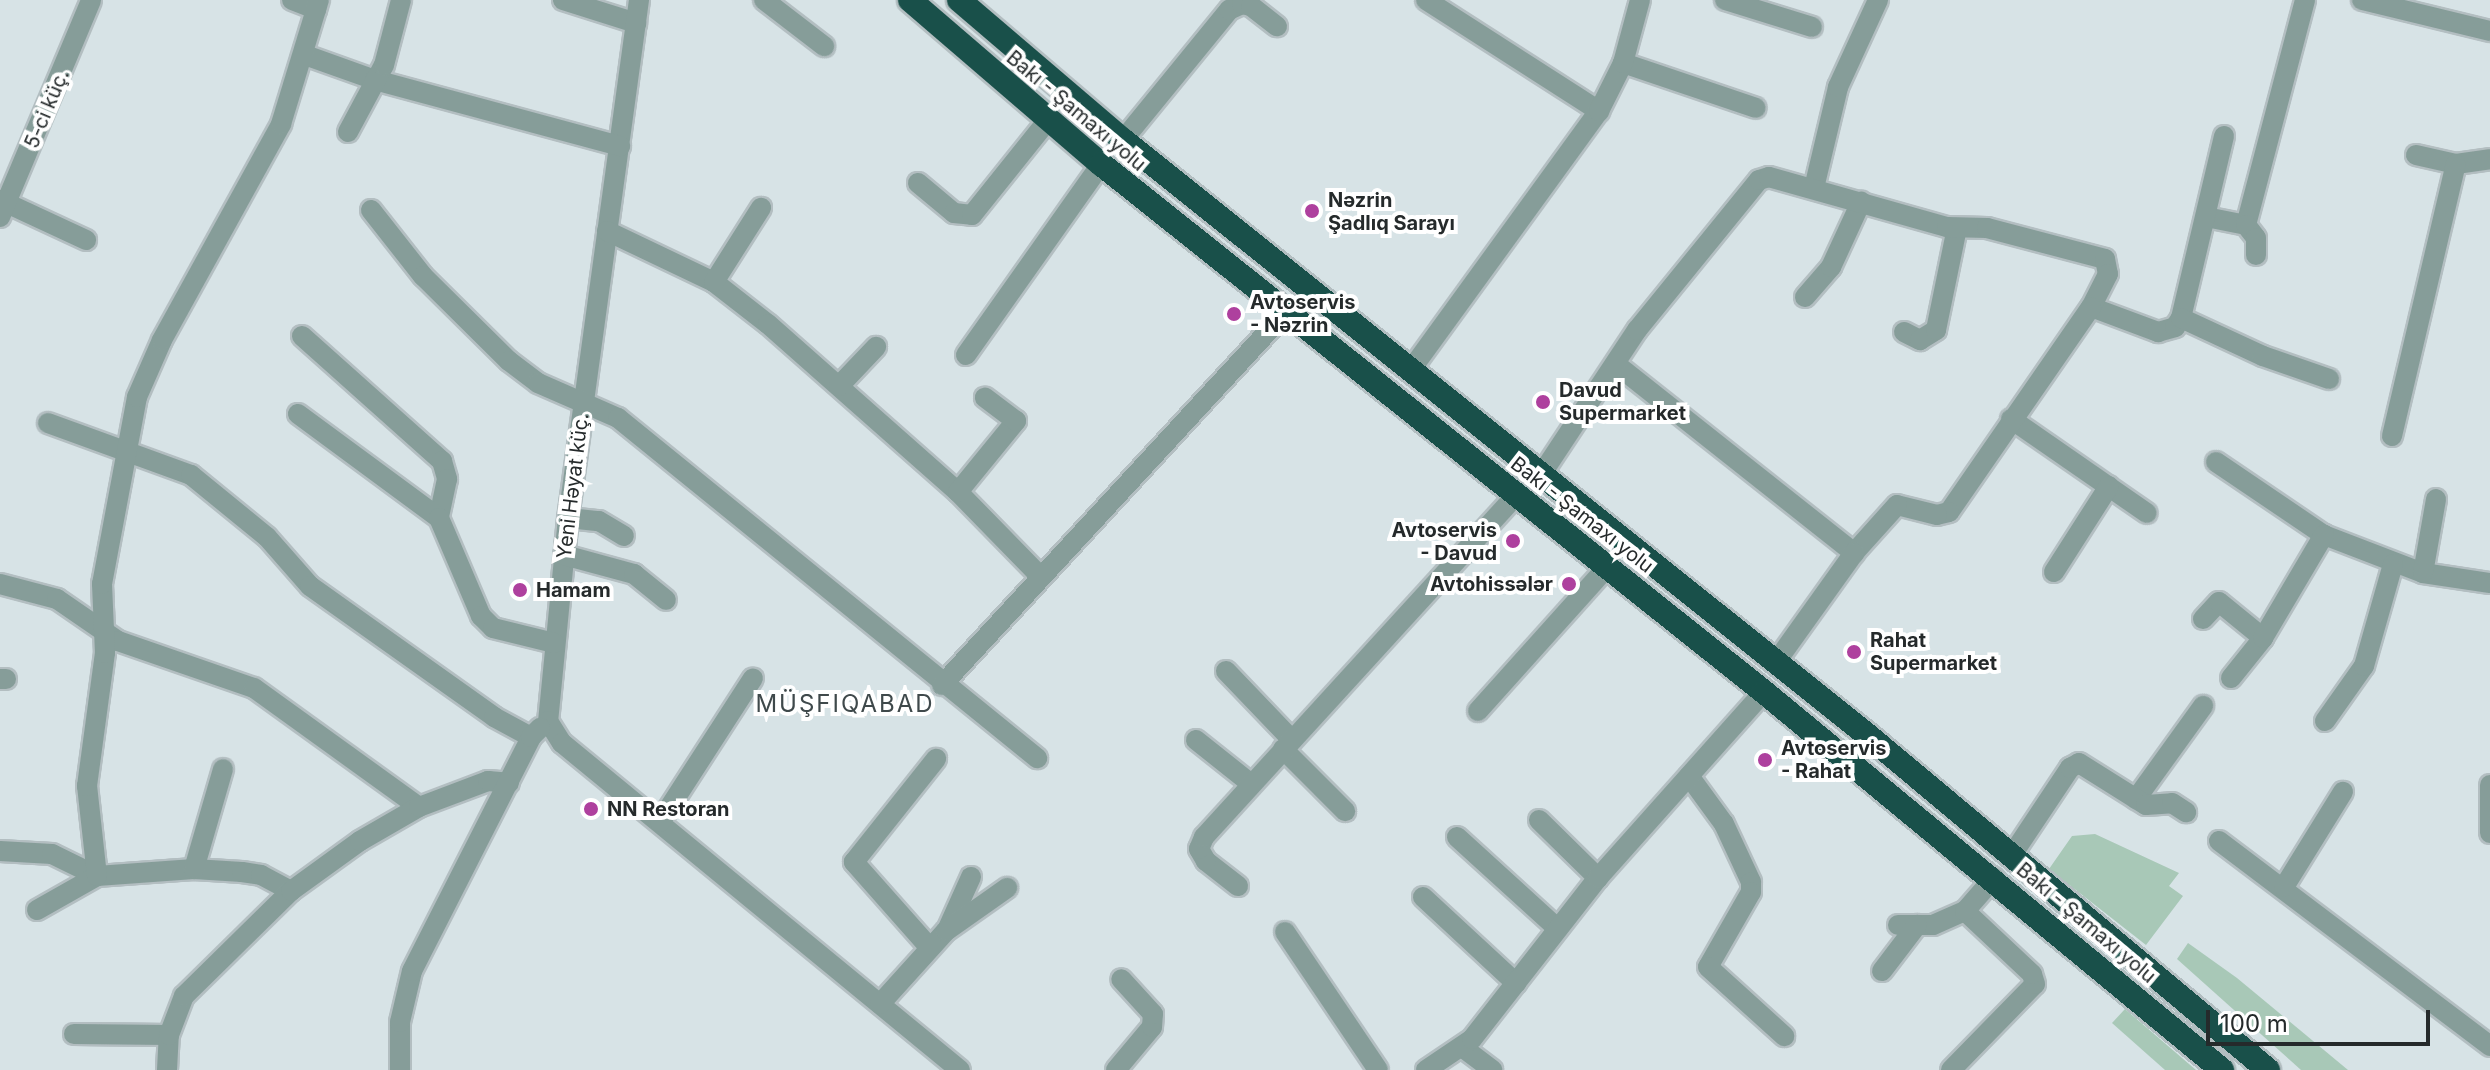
<!DOCTYPE html>
<meta charset="utf-8">
<style>
body{margin:0}
#map{position:relative;width:2490px;height:1070px;overflow:hidden;background:#d7e3e6;font-family:Inter,sans-serif}
div>[style]{position:absolute}
.green>*{inset:0;background:#a8c8b7}
.roads{filter:drop-shadow(2px 0 #b3bec1) drop-shadow(-2px 0 #b3bec1) drop-shadow(0 2px #b3bec1) drop-shadow(0 -2px #b3bec1)}
.minor>*{height:20px;margin:-10px;padding:0 10px;transform-origin:10px;border-radius:10px;background:#869d99}
.highway>*{height:24px;margin:-12px;padding:0 12px;transform-origin:12px;border-radius:12px;background:#19504a}
.dots>*{width:22px;height:22px;translate:-50% -50%;box-sizing:border-box;border:4px solid #fff;border-radius:50%}
span{translate:-50% -50%;white-space:nowrap;text-align:center;line-height:1.15;-webkit-text-stroke:8px #fff;paint-order:stroke}
.street-label{font-size:20px;color:#252a2b}
.poi-label{font-size:20px;color:#252a2b;font-weight:700}
.left{translate:0 -50%;text-align:left}
.right{translate:-100% -50%;text-align:right}
.quarter-label{font-size:24px;color:#3f494b;letter-spacing:2px}
.scale{position:absolute;left:2206px;top:1010px;width:224px;height:36px;box-sizing:border-box;border:4px solid #252a2b;border-top:0;padding-left:10px;font-size:24px;line-height:28px;white-space:nowrap;color:#252a2b;-webkit-text-stroke:6px #fff;paint-order:stroke}
</style>
<div id="map">
<div class="green">
<i style="clip-path:polygon(2095px 834px,2179px 873px,2169px 886px,2183px 896px,2146px 945px,2049px 869px,2072px 836px)"></i>
<i style="clip-path:polygon(2188px 943px,2237px 978px,2348px 1070px,2301px 1070px,2177px 959px)"></i>
<i style="clip-path:polygon(2125px 1009px,2196px 1070px,2165px 1070px,2112px 1023px)"></i>
</div>
<div class="roads">
<div class="minor">
<i style="left:292px;top:0;width:26px;rotate:21deg"></i>
<i style="left:563px;top:0;width:77px;rotate:17.5deg"></i>
<i style="left:639px;top:0;width:523px;rotate:97.8deg"></i>
<i style="left:568px;top:518px;width:204px;rotate:95.6deg"></i>
<i style="left:548px;top:721px;width:26px;rotate:58deg"></i>
<i style="left:562px;top:743px;width:515px;rotate:39.41deg"></i>
<i style="left:764px;top:0;width:76px;rotate:37.5deg"></i>
<i style="left:1426px;top:0;width:206px;rotate:32.7deg"></i>
<i style="left:1725px;top:0;width:91px;rotate:17.2deg"></i>
<i style="left:2362px;top:0;width:132px;rotate:13.6deg"></i>
<i style="left:305px;top:55px;width:74px;rotate:19.7deg"></i>
<i style="left:375px;top:80px;width:254px;rotate:15.1deg"></i>
<i style="left:1623px;top:63px;width:140px;rotate:18.7deg"></i>
<i style="left:348px;top:132px;width:76px;rotate:-61.8deg"></i>
<i style="left:384px;top:65px;width:67px;rotate:-75.3deg"></i>
<i style="left:1123px;top:140px;width:168px;rotate:-50.8deg"></i>
<i style="left:1229px;top:10px;width:14px;rotate:-25deg"></i>
<i style="left:1242px;top:4px;width:9px;rotate:13deg"></i>
<i style="left:1251px;top:6px;width:33px;rotate:38deg"></i>
<i style="left:2416px;top:155px;width:41px;rotate:12.7deg"></i>
<i style="left:2456px;top:164px;width:34px;rotate:-8deg"></i>
<i style="left:918px;top:183px;width:47px;rotate:39.8deg"></i>
<i style="left:954px;top:213px;width:18px;rotate:6deg"></i>
<i style="left:972px;top:215px;width:122px;rotate:-51.3deg"></i>
<i style="left:1814px;top:188px;width:104px;rotate:-76.6deg"></i>
<i style="left:1838px;top:87px;width:96px;rotate:-65.3deg"></i>
<i style="left:0;top:200px;width:95px;rotate:24.9deg"></i>
<i style="left:371px;top:210px;width:84px;rotate:51.8deg"></i>
<i style="left:423px;top:276px;width:121px;rotate:44.7deg"></i>
<i style="left:509px;top:361px;width:36px;rotate:37deg"></i>
<i style="left:538px;top:383px;width:87px;rotate:23.6deg"></i>
<i style="left:618px;top:418px;width:540px;rotate:39.06deg"></i>
<i style="left:0;top:217px;width:235px;rotate:-67.2deg"></i>
<i style="left:2206px;top:217px;width:41px;rotate:11.3deg"></i>
<i style="left:2246px;top:225px;width:233px;rotate:-75.3deg"></i>
<i style="left:2246px;top:225px;width:16px;rotate:52deg"></i>
<i style="left:2256px;top:238px;width:17px;rotate:90deg"></i>
<i style="left:607px;top:231px;width:119px;rotate:25.5deg"></i>
<i style="left:714px;top:282px;width:68px;rotate:37.9deg"></i>
<i style="left:768px;top:324px;width:254px;rotate:41.5deg"></i>
<i style="left:958px;top:492px;width:116px;rotate:45.7deg"></i>
<i style="left:714px;top:282px;width:88px;rotate:-57.6deg"></i>
<i style="left:1805px;top:297px;width:40px;rotate:-49deg"></i>
<i style="left:1831px;top:267px;width:72px;rotate:-65.2deg"></i>
<i style="left:2091px;top:307px;width:72px;rotate:20.5deg"></i>
<i style="left:2158px;top:332px;width:18px;rotate:-16deg"></i>
<i style="left:2175px;top:327px;width:11px;rotate:-56deg"></i>
<i style="left:2181px;top:318px;width:187px;rotate:-76.7deg"></i>
<i style="left:2181px;top:318px;width:90px;rotate:24.9deg"></i>
<i style="left:2263px;top:356px;width:70px;rotate:19.2deg"></i>
<i style="left:1904px;top:332px;width:18px;rotate:27deg"></i>
<i style="left:1920px;top:340px;width:19px;rotate:-32deg"></i>
<i style="left:1936px;top:330px;width:104px;rotate:-78.4deg"></i>
<i style="left:302px;top:336px;width:188px;rotate:41.8deg"></i>
<i style="left:442px;top:461px;width:19px;rotate:74deg"></i>
<i style="left:447px;top:479px;width:40px;rotate:102deg"></i>
<i style="left:966px;top:355px;width:234px;rotate:-54.7deg"></i>
<i style="left:1617px;top:365px;width:303px;rotate:38.4deg"></i>
<i style="left:1410px;top:371px;width:321px;rotate:-54deg"></i>
<i style="left:1599px;top:111px;width:54px;rotate:-63.4deg"></i>
<i style="left:1623px;top:63px;width:65px;rotate:-74.9deg"></i>
<i style="left:839px;top:386px;width:54px;rotate:-46.5deg"></i>
<i style="left:298px;top:414px;width:175px;rotate:36.4deg"></i>
<i style="left:439px;top:518px;width:107px;rotate:66.8deg"></i>
<i style="left:481px;top:616px;width:17px;rotate:45deg"></i>
<i style="left:493px;top:628px;width:63px;rotate:13.8deg"></i>
<i style="left:2011px;top:419px;width:165px;rotate:34.7deg"></i>
<i style="left:48px;top:423px;width:152px;rotate:20deg"></i>
<i style="left:191px;top:475px;width:98px;rotate:39.2deg"></i>
<i style="left:267px;top:537px;width:65px;rotate:48.7deg"></i>
<i style="left:310px;top:586px;width:226px;rotate:35.4deg"></i>
<i style="left:494px;top:717px;width:42px;rotate:28.4deg"></i>
<i style="left:2392px;top:436px;width:279px;rotate:-76.8deg"></i>
<i style="left:2216px;top:462px;width:130px;rotate:34.1deg"></i>
<i style="left:2324px;top:535px;width:106px;rotate:21deg"></i>
<i style="left:2423px;top:573px;width:68px;rotate:8.5deg"></i>
<i style="left:1541px;top:475px;width:174px;rotate:-56.5deg"></i>
<i style="left:1637px;top:330px;width:193px;rotate:-50.9deg"></i>
<i style="left:1759px;top:180px;width:10px;rotate:-17deg"></i>
<i style="left:1769px;top:177px;width:185px;rotate:15.7deg"></i>
<i style="left:1947px;top:227px;width:40px;rotate:1.4deg"></i>
<i style="left:1987px;top:228px;width:122px;rotate:14.7deg"></i>
<i style="left:2105px;top:259px;width:15px;rotate:79deg"></i>
<i style="left:2108px;top:274px;width:37px;rotate:117deg"></i>
<i style="left:2091px;top:307px;width:249px;rotate:124.7deg"></i>
<i style="left:1949px;top:512px;width:12px;rotate:166deg"></i>
<i style="left:1937px;top:515px;width:41px;rotate:-166deg"></i>
<i style="left:1897px;top:505px;width:64px;rotate:131.9deg"></i>
<i style="left:1854px;top:553px;width:134px;rotate:125.6deg"></i>
<i style="left:958px;top:492px;width:92px;rotate:-50.8deg"></i>
<i style="left:1016px;top:421px;width:39px;rotate:-143deg"></i>
<i style="left:568px;top:518px;width:31px;rotate:6deg"></i>
<i style="left:599px;top:521px;width:29px;rotate:31deg"></i>
<i style="left:564px;top:555px;width:73px;rotate:15.2deg"></i>
<i style="left:634px;top:574px;width:41px;rotate:39.1deg"></i>
<i style="left:2054px;top:572px;width:102px;rotate:-57.4deg"></i>
<i style="left:2423px;top:573px;width:75px;rotate:-80deg"></i>
<i style="left:0;top:584px;width:59px;rotate:14.7deg"></i>
<i style="left:57px;top:599px;width:74px;rotate:34.5deg"></i>
<i style="left:118px;top:641px;width:144px;rotate:19.1deg"></i>
<i style="left:254px;top:688px;width:203px;rotate:35.8deg"></i>
<i style="left:2203px;top:619px;width:23px;rotate:-47deg"></i>
<i style="left:2219px;top:602px;width:57px;rotate:39.3deg"></i>
<i style="left:1226px;top:671px;width:94px;rotate:46.3deg"></i>
<i style="left:2231px;top:678px;width:51px;rotate:-51.3deg"></i>
<i style="left:2263px;top:638px;width:120px;rotate:-59.4deg"></i>
<i style="left:0;top:679px;width:6px"></i>
<i style="left:942px;top:685px;width:507px;rotate:-47.32deg"></i>
<i style="left:1478px;top:711px;width:195px;rotate:-48.1deg"></i>
<i style="left:2325px;top:721px;width:67px;rotate:-54.7deg"></i>
<i style="left:2364px;top:666px;width:106px;rotate:-74.1deg"></i>
<i style="left:1196px;top:740px;width:69px;rotate:38.5deg"></i>
<i style="left:1283px;top:749px;width:88px;rotate:45deg"></i>
<i style="left:1689px;top:776px;width:59px;rotate:53.9deg"></i>
<i style="left:1724px;top:824px;width:64px;rotate:65deg"></i>
<i style="left:1751px;top:882px;width:10px;rotate:90deg"></i>
<i style="left:1751px;top:892px;width:86px;rotate:119.8deg"></i>
<i style="left:1708px;top:967px;width:103px;rotate:42.2deg"></i>
<i style="left:2490px;top:785px;width:48px;rotate:90deg"></i>
<i style="left:2136px;top:799px;width:115px;rotate:-54.2deg"></i>
<i style="left:1539px;top:820px;width:83px;rotate:44.5deg"></i>
<i style="left:660px;top:822px;width:171px;rotate:-57.1deg"></i>
<i style="left:1457px;top:837px;width:135px;rotate:42.3deg"></i>
<i style="left:2219px;top:841px;width:340px;rotate:37.1deg"></i>
<i style="left:0;top:851px;width:52px;rotate:3.3deg"></i>
<i style="left:52px;top:854px;width:50px;rotate:26.1deg"></i>
<i style="left:97px;top:876px;width:97px;rotate:-4.1deg"></i>
<i style="left:194px;top:869px;width:48px;rotate:3.6deg"></i>
<i style="left:242px;top:872px;width:19px;rotate:9deg"></i>
<i style="left:261px;top:875px;width:34px;rotate:28deg"></i>
<i style="left:2012px;top:855px;width:105px;rotate:-56.3deg"></i>
<i style="left:2070px;top:768px;width:10px;rotate:-29deg"></i>
<i style="left:2079px;top:763px;width:79px;rotate:32.1deg"></i>
<i style="left:2146px;top:805px;width:26px;rotate:-4deg"></i>
<i style="left:2172px;top:803px;width:17px;rotate:33deg"></i>
<i style="left:194px;top:869px;width:104px;rotate:-73.8deg"></i>
<i style="left:1238px;top:886px;width:41px;rotate:-142deg"></i>
<i style="left:1206px;top:861px;width:14px;rotate:-120deg"></i>
<i style="left:1199px;top:849px;width:13px;rotate:-67deg"></i>
<i style="left:1204px;top:837px;width:463px;rotate:-47.6deg"></i>
<i style="left:2284px;top:887px;width:112px;rotate:-58.2deg"></i>
<i style="left:1423px;top:897px;width:127px;rotate:42.8deg"></i>
<i style="left:37px;top:910px;width:69px;rotate:-29.5deg"></i>
<i style="left:97px;top:876px;width:91px;rotate:-96.3deg"></i>
<i style="left:87px;top:786px;width:134px;rotate:-82.3deg"></i>
<i style="left:105px;top:653px;width:69px;rotate:-92.5deg"></i>
<i style="left:102px;top:584px;width:190px;rotate:-79.4deg"></i>
<i style="left:137px;top:397px;width:62px;rotate:-66.3deg"></i>
<i style="left:162px;top:340px;width:247px;rotate:-61.1deg"></i>
<i style="left:281px;top:124px;width:130px;rotate:-73deg"></i>
<i style="left:1898px;top:925px;width:35px"></i>
<i style="left:1933px;top:925px;width:35px;rotate:-24deg"></i>
<i style="left:948px;top:928px;width:56px;rotate:-65.7deg"></i>
<i style="left:1285px;top:932px;width:166px;rotate:56deg"></i>
<i style="left:930px;top:948px;width:115px;rotate:-131.5deg"></i>
<i style="left:854px;top:862px;width:132px;rotate:-51.5deg"></i>
<i style="left:1882px;top:971px;width:58px;rotate:-52.7deg"></i>
<i style="left:880px;top:1004px;width:98px;rotate:-47.9deg"></i>
<i style="left:946px;top:931px;width:75px;rotate:-35.2deg"></i>
<i style="left:74px;top:1034px;width:95px;rotate:0.6deg"></i>
<i style="left:1462px;top:1047px;width:38px;rotate:37deg"></i>
<i style="left:167px;top:1070px;width:35px;rotate:-87deg"></i>
<i style="left:169px;top:1035px;width:42px;rotate:-69deg"></i>
<i style="left:184px;top:996px;width:150px;rotate:-44.5deg"></i>
<i style="left:291px;top:891px;width:85px;rotate:-35.9deg"></i>
<i style="left:360px;top:841px;width:68px;rotate:-30deg"></i>
<i style="left:419px;top:807px;width:74px;rotate:-20.6deg"></i>
<i style="left:488px;top:781px;width:21px;rotate:5deg"></i>
<i style="left:400px;top:1070px;width:48px;rotate:-90deg"></i>
<i style="left:400px;top:1022px;width:52px;rotate:-76.8deg"></i>
<i style="left:412px;top:971px;width:263px;rotate:-63deg"></i>
<i style="left:531px;top:737px;width:13px;rotate:-45deg"></i>
<i style="left:1116px;top:1070px;width:56px;rotate:-50.1deg"></i>
<i style="left:1152px;top:1027px;width:13px;rotate:-86deg"></i>
<i style="left:1153px;top:1014px;width:47px;rotate:-132.4deg"></i>
<i style="left:1426px;top:1070px;width:55px;rotate:-34deg"></i>
<i style="left:1472px;top:1039px;width:204px;rotate:-52deg"></i>
<i style="left:1598px;top:878px;width:249px;rotate:-48.3deg"></i>
<i style="left:1951px;top:1070px;width:120px;rotate:-45.7deg"></i>
<i style="left:2035px;top:984px;width:10px;rotate:-107deg"></i>
<i style="left:2032px;top:974px;width:92px;rotate:-136.8deg"></i>
<i style="left:1965px;top:911px;width:44px;rotate:-48.7deg"></i>
</div>
<div class="highway">
<i style="left:910px;top:0;width:252px;rotate:40.7deg"></i>
<i style="left:1101px;top:164px;width:848px;rotate:38.53deg"></i>
<i style="left:1764px;top:692px;width:594px;rotate:39.53deg"></i>
<i style="left:959px;top:0;width:216px;rotate:40.5deg"></i>
<i style="left:1123px;top:140px;width:951px;rotate:38.64deg"></i>
<i style="left:1866px;top:734px;width:524px;rotate:39.89deg"></i>
</div>
</div>
<div class="dots">
<i style="left:1312px;top:211px;background:#ae409e"></i>
<i style="left:1234px;top:314px;background:#ae409e"></i>
<i style="left:1543px;top:402px;background:#ae409e"></i>
<i style="left:1513px;top:541px;background:#ae409e"></i>
<i style="left:1569px;top:584px;background:#ae409e"></i>
<i style="left:520px;top:590px;background:#ae409e"></i>
<i style="left:1854px;top:652px;background:#ae409e"></i>
<i style="left:1765px;top:760px;background:#ae409e"></i>
<i style="left:591px;top:809px;background:#ae409e"></i>
</div>
<div class="street-label">
<span style="left:47px;top:109px;rotate:-67deg">5-ci küç.</span>
<span style="left:1076px;top:111px;rotate:40deg">Bakı - Şamaxı yolu</span>
<span style="left:573px;top:486px;rotate:-83deg">Yeni Həyat küç.</span>
<span style="left:1582px;top:515px;rotate:38deg">Bakı - Şamaxı yolu</span>
<span style="left:2086px;top:923px;rotate:40deg">Bakı - Şamaxı yolu</span>
</div>
<div class="poi-label">
<span class="left" style="left:1328px;top:212px">Nəzrin<br>Şadlıq Sarayı</span>
<span class="left" style="left:1250px;top:314px">Avtoservis<br>- Nəzrin</span>
<span class="left" style="left:1559px;top:402px">Davud<br>Supermarket</span>
<span class="right" style="left:1497px;top:542px">Avtoservis<br>- Davud</span>
<span class="right" style="left:1553px;top:584px">Avtohissələr</span>
<span class="left" style="left:536px;top:590px">Hamam</span>
<span class="left" style="left:1870px;top:652px">Rahat<br>Supermarket</span>
<span class="left" style="left:1781px;top:760px">Avtoservis<br>- Rahat</span>
<span class="left" style="left:607px;top:809px">NN Restoran</span>
</div>
<div class="quarter-label">
<span style="left:845px;top:704px">MÜŞFIQABAD</span>
</div>
<div class="scale">100 m</div>
</div>
